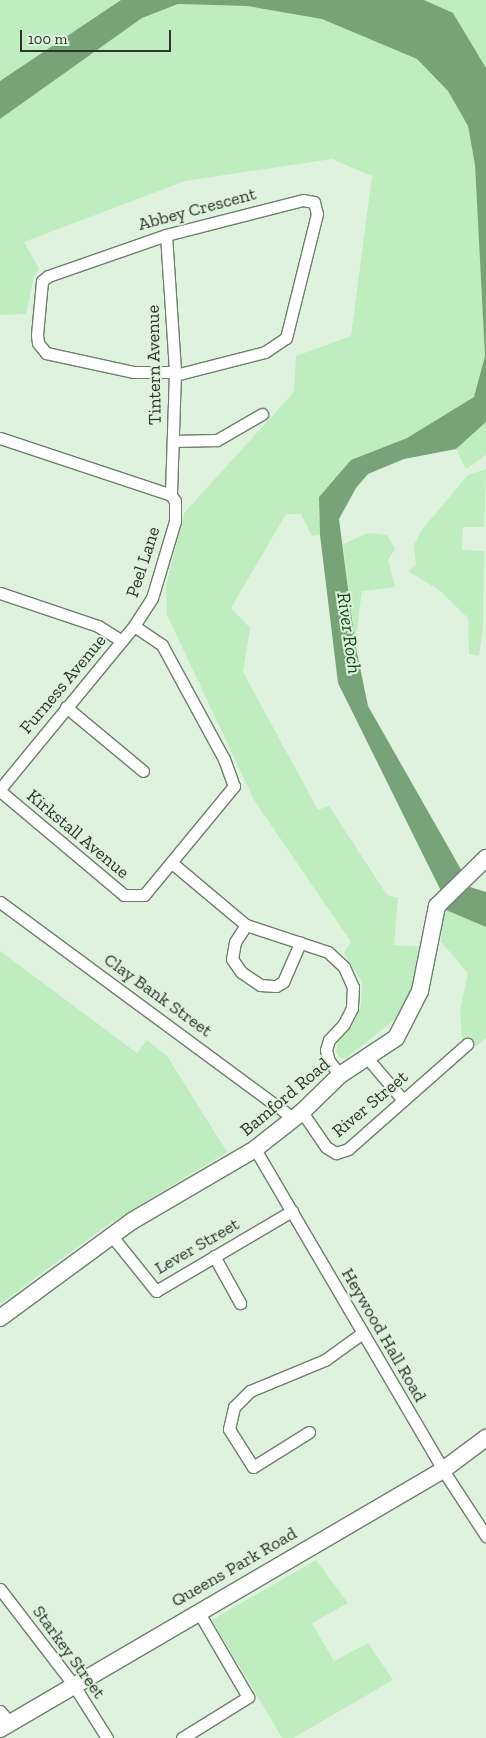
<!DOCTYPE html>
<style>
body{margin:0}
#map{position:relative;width:486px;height:1738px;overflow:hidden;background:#dff2de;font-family:"Zilla Slab",serif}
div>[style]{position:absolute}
.green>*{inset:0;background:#bfedbf}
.water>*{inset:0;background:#78a378}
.roads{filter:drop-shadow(1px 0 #6e7f6d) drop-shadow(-1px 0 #6e7f6d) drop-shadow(0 1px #6e7f6d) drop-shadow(0 -1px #6e7f6d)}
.street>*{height:11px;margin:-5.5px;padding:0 5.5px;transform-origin:5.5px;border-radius:5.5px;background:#fff}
.secondary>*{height:16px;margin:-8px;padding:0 8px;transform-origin:8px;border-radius:8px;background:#fff}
span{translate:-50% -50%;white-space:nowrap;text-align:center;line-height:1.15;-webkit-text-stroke:4px #dff2de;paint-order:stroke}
.street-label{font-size:18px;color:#2c342c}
.water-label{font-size:19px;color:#094b12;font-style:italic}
.scale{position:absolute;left:20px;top:30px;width:151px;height:22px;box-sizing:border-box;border:2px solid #2c342c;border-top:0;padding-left:6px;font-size:15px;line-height:18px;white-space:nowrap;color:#2c342c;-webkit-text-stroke:4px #dff2de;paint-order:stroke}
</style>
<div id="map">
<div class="green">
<i style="clip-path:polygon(0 0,121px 0,0 81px)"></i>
<i style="clip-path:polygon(424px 0,486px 0,486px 68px,453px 14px)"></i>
<i style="clip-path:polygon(178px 4px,247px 6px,322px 19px,417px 59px,448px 91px,468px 126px,475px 165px,485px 356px,474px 398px,407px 438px,351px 460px,319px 497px,320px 535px,312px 536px,301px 514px,286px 514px,231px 608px,250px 628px,243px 672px,318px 810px,329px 806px,387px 895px,398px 898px,394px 945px,422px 947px,408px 998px,393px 1021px,346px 1058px,340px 1058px,336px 1052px,338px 1041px,352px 1026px,361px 1005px,362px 982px,344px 953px,351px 942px,254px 800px,167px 615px,166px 586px,184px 513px,294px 392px,296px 356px,351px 336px,372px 176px,332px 159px,185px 181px,24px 242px,39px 269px,34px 277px,26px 314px,0 315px,0 119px,142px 18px)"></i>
<i style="clip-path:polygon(486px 422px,486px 455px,466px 469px,456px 449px)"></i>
<i style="clip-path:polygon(486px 469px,484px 527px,463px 527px,462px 550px,484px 551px,483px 626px,479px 656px,469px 654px,468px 618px,439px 590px,408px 571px,416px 565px,414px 545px,421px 531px,468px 475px)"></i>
<i style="clip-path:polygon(368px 533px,387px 535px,395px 549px,388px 560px,395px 587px,362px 591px,355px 643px,343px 544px)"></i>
<i style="clip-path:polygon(446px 910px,486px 927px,486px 1038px,476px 1046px,462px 1041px,460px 1010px,468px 973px,441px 942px,442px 920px)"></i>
<i style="clip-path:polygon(0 951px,137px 1053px,147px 1040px,167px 1056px,227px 1152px,106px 1226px,0 1304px)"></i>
<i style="clip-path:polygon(316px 1560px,348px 1603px,312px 1623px,334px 1661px,368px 1643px,393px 1680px,293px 1738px,282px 1738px,212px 1620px)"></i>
</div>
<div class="water">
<i style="clip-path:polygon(121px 0,424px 0,453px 13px,486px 68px,486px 422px,456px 449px,404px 459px,368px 474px,356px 488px,339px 519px,355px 643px,368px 706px,463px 873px,441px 891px,338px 683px,320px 535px,319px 497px,351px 460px,407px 438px,474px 397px,485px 356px,475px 165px,468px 126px,448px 91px,417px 59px,322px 19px,247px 6px,178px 4px,142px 18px,0 119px,0 81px)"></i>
<i style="clip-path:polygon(470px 887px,486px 892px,486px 927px,446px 910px,451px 901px)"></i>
</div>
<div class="roads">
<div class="street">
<i style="left:166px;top:235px;width:137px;rotate:86.2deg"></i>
<i style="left:175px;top:372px;width:123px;rotate:91.9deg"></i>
<i style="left:175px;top:375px;width:93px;rotate:-14.3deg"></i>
<i style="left:265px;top:352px;width:25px;rotate:-34deg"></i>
<i style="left:286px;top:338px;width:128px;rotate:-76deg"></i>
<i style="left:317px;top:214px;width:12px;rotate:-104deg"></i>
<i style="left:314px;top:202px;width:11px;rotate:-170deg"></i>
<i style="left:303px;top:200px;width:141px;rotate:165.7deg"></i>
<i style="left:166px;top:235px;width:125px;rotate:160.8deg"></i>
<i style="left:48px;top:276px;width:8px;rotate:140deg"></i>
<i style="left:42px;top:281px;width:54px;rotate:95.3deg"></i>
<i style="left:37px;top:335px;width:8px;rotate:83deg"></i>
<i style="left:38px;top:343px;width:13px;rotate:51deg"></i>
<i style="left:46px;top:353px;width:90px;rotate:12.2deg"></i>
<i style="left:134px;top:372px;width:41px"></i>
<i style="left:0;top:438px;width:180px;rotate:18.4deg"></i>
<i style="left:171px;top:495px;width:7px;rotate:56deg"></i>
<i style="left:175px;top:501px;width:20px;rotate:90deg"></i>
<i style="left:175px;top:521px;width:80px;rotate:106.6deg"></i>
<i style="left:152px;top:598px;width:33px;rotate:123deg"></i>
<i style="left:134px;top:626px;width:34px;rotate:34deg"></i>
<i style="left:162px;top:645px;width:130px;rotate:61.5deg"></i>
<i style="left:224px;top:759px;width:29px;rotate:70deg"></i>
<i style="left:234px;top:786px;width:141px;rotate:129.5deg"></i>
<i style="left:144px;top:895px;width:20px;rotate:180deg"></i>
<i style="left:124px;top:895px;width:162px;rotate:-140deg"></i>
<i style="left:173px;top:441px;width:44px;rotate:-1.3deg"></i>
<i style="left:217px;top:440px;width:52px;rotate:-30deg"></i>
<i style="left:0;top:593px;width:103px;rotate:18.6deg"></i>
<i style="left:98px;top:626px;width:28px;rotate:32deg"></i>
<i style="left:66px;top:707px;width:100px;rotate:39.7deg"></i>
<i style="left:0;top:789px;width:211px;rotate:-50.6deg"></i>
<i style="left:172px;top:863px;width:97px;rotate:40deg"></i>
<i style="left:246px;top:925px;width:86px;rotate:18.2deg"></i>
<i style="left:328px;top:952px;width:22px;rotate:43deg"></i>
<i style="left:344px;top:967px;width:22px;rotate:66deg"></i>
<i style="left:353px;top:987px;width:21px;rotate:93deg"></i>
<i style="left:352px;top:1008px;width:18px;rotate:117deg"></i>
<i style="left:344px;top:1024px;width:22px;rotate:133deg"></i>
<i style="left:329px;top:1040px;width:10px;rotate:107deg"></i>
<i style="left:326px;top:1050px;width:11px;rotate:75deg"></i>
<i style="left:329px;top:1061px;width:18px;rotate:52deg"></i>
<i style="left:0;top:902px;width:365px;rotate:36.4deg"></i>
<i style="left:246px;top:925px;width:20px;rotate:123deg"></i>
<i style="left:235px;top:942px;width:17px;rotate:100deg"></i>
<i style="left:232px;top:959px;width:16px;rotate:55deg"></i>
<i style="left:241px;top:972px;width:23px;rotate:34deg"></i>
<i style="left:260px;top:985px;width:16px;rotate:4deg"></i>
<i style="left:276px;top:986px;width:8px;rotate:-30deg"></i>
<i style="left:283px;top:982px;width:43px;rotate:-66.4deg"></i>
<i style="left:368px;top:1059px;width:54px;rotate:49.5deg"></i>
<i style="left:302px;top:1112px;width:42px;rotate:55.6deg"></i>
<i style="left:326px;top:1147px;width:12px;rotate:31deg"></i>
<i style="left:336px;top:1153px;width:13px;rotate:-18deg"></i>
<i style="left:348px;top:1149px;width:159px;rotate:-41.4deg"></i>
<i style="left:255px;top:1149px;width:372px;rotate:59.6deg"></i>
<i style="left:443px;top:1470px;width:79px;rotate:56.9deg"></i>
<i style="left:111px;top:1235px;width:72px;rotate:51.2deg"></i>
<i style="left:156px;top:1291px;width:158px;rotate:-30.5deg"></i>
<i style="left:214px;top:1256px;width:54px;rotate:61deg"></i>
<i style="left:309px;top:1432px;width:66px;rotate:148deg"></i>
<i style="left:253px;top:1467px;width:45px;rotate:-122.3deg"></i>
<i style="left:229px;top:1429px;width:23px;rotate:-77deg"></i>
<i style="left:234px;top:1407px;width:23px;rotate:-45deg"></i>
<i style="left:250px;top:1391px;width:81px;rotate:-22.5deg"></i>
<i style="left:325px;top:1360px;width:44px;rotate:-35.8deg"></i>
<i style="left:0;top:1589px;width:120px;rotate:52.5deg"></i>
<i style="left:73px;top:1684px;width:64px;rotate:57.8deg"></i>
<i style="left:0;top:1711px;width:16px;rotate:50deg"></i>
<i style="left:182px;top:1738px;width:78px;rotate:-31.8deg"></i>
<i style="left:248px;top:1697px;width:99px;rotate:-120.2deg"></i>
</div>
<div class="secondary">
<i style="left:0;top:1318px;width:164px;rotate:-36.3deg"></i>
<i style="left:132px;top:1221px;width:143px;rotate:-30.3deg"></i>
<i style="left:255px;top:1149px;width:60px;rotate:-38.2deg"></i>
<i style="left:302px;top:1112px;width:53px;rotate:-44.2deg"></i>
<i style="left:340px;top:1075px;width:67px;rotate:-33.5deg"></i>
<i style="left:396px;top:1038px;width:53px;rotate:-62.9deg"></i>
<i style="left:420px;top:991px;width:87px;rotate:-78.7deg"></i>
<i style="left:437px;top:906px;width:69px;rotate:-44.4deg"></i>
<i style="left:0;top:1729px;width:513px;rotate:-30.31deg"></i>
<i style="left:443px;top:1470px;width:54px;rotate:-36.7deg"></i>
</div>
</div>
<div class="street-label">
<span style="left:197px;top:209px;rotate:-15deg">Abbey Crescent</span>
<span style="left:154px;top:365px;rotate:-91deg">Tintern Avenue</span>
<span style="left:143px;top:562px;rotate:-72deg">Peel Lane</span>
<span style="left:63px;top:684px;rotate:-50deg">Furness Avenue</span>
<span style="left:78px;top:834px;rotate:40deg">Kirkstall Avenue</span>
<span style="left:158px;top:995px;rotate:36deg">Clay Bank Street</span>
<span style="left:285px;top:1097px;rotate:-40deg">Bamford Road</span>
<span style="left:370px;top:1104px;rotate:-40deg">River Street</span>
<span style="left:197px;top:1246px;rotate:-30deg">Lever Street</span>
<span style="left:384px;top:1335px;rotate:60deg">Heywood Hall Road</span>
<span style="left:234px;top:1567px;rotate:-30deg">Queens Park Road</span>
<span style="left:69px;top:1652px;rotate:54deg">Starkey Street</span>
</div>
<div class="water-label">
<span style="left:349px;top:633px;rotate:82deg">River Roch</span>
</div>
<div class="scale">100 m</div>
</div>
